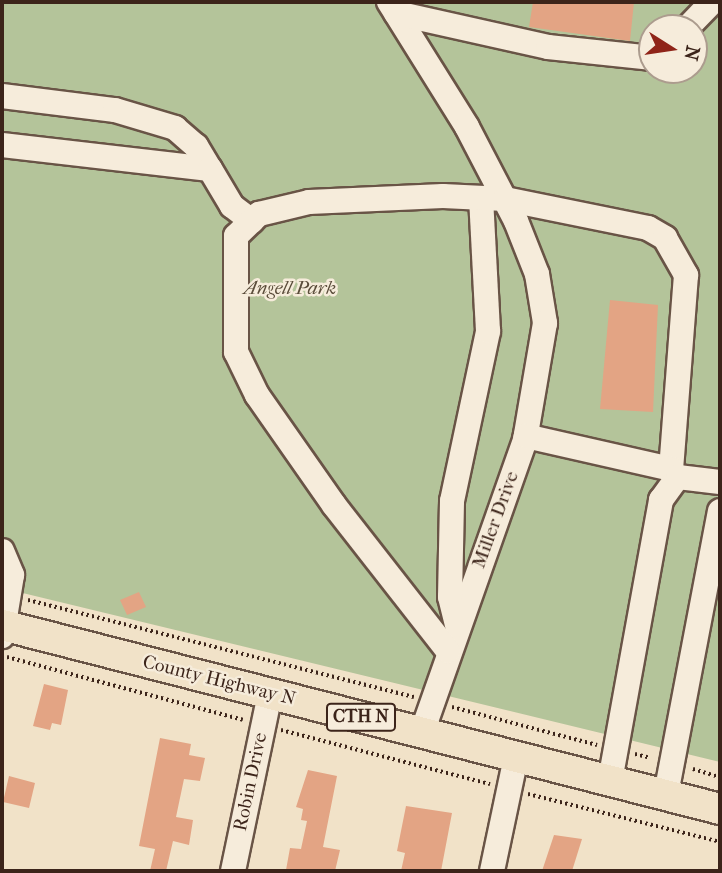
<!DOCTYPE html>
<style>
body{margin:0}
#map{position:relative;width:722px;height:873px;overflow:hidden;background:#f1e2c8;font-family:"IM FELL French Canon",serif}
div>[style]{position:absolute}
.green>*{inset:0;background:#b4c49a}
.building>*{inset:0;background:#e3a484}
.path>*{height:3.5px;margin-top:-1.75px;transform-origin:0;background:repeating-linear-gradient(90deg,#3c241a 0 2px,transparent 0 5.5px)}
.roads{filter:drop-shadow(2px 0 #695446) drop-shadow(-2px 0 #695446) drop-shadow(0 2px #695446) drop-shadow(0 -2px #695446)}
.minor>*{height:24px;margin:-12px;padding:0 12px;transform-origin:12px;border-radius:12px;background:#f6ecdb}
.major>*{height:30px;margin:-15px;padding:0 15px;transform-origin:15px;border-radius:15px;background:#f1e2c8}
span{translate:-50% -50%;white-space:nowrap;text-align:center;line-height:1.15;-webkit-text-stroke:5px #f6ecdb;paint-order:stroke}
.shield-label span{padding:2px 5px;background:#f6ecdb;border:2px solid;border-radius:5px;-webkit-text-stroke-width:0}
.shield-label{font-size:18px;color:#3c241a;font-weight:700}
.park-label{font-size:19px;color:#5a4c3a;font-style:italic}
.street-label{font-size:19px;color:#3c241a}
.frame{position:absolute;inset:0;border:4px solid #3c241a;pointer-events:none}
.north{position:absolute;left:638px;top:14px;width:70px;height:70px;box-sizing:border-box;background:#f6ecdb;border:2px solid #ac9c8e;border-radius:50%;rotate:102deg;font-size:19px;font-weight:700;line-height:28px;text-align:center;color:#3c241a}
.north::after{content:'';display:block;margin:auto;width:24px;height:32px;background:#8f2418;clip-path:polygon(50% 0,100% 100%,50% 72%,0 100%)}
</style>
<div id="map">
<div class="green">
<i style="clip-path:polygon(evenodd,2px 2px,720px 2px,720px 762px,2px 588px,2px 2px,652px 28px,694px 28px,694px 70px,652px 70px,652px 28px)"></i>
</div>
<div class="building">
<i style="clip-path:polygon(533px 2px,634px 2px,630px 41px,529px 27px)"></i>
<i style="clip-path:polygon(610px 300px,658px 305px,653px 412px,600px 409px)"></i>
<i style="clip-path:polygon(139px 592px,146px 607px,127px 615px,120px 600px)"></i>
<i style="clip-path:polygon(44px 684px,68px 690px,61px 725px,52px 723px,50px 730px,33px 726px)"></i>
<i style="clip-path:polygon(160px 738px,191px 744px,189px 755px,205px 758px,200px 781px,184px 779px,176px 817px,193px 820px,189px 845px,173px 841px,166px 871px,150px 871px,155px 849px,139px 846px)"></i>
<i style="clip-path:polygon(308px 770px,337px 776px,323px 847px,340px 850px,335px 871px,286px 870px,290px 848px,301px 849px,307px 821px,301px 820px,303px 809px,296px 807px)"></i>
<i style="clip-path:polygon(9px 776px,35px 783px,29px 808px,3px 802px)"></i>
<i style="clip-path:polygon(406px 806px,452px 813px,441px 871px,401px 871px,405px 853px,397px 851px)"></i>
<i style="clip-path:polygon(554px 835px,582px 839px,572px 871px,542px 871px)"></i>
</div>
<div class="path">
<i style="left:28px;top:600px;width:398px;rotate:14.1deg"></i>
<i style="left:7px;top:657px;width:244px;rotate:14.9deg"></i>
<i style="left:452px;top:707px;width:150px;rotate:14.7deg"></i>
<i style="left:281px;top:730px;width:216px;rotate:14.5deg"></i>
<i style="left:635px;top:754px;width:16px;rotate:14deg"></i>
<i style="left:693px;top:769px;width:28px;rotate:17deg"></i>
<i style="left:528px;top:794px;width:198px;rotate:14deg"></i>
</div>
<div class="roads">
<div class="minor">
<i style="left:389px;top:2px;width:147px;rotate:58deg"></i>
<i style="left:467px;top:127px;width:106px;rotate:62.5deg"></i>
<i style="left:516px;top:221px;width:57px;rotate:68.4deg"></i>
<i style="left:537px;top:274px;width:50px;rotate:80.7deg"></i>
<i style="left:545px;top:323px;width:119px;rotate:99.7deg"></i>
<i style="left:525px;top:440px;width:311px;rotate:109.4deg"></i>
<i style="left:396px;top:13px;width:156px;rotate:12.6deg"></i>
<i style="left:548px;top:47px;width:105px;rotate:6deg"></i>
<i style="left:687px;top:28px;width:36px;rotate:-46deg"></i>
<i style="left:2px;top:96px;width:114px;rotate:7.1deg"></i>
<i style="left:115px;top:110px;width:63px;rotate:16.7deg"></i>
<i style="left:175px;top:128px;width:28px;rotate:41deg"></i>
<i style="left:196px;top:146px;width:27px;rotate:59deg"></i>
<i style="left:2px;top:145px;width:209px;rotate:6.6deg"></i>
<i style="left:210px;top:169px;width:43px;rotate:59.3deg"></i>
<i style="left:232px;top:206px;width:25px;rotate:37deg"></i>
<i style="left:2px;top:551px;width:26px;rotate:67deg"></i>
<i style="left:12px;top:575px;width:62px;rotate:99.3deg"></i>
<i style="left:457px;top:625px;width:29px;rotate:-104deg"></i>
<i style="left:450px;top:597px;width:96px;rotate:-88.8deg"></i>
<i style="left:452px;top:501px;width:174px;rotate:-78deg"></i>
<i style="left:488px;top:331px;width:133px;rotate:-93deg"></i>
<i style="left:448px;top:651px;width:185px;rotate:-128deg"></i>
<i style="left:334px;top:505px;width:134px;rotate:-125deg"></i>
<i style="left:257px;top:395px;width:48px;rotate:-116deg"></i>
<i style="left:236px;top:352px;width:116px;rotate:-90deg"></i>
<i style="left:236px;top:236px;width:32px;rotate:-44deg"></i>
<i style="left:259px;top:214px;width:51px;rotate:-13.5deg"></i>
<i style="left:309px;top:202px;width:134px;rotate:-2.6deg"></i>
<i style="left:443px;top:196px;width:62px;rotate:2.8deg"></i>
<i style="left:505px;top:199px;width:146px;rotate:11.5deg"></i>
<i style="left:648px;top:228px;width:20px;rotate:30deg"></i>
<i style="left:665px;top:238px;width:43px;rotate:60.4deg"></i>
<i style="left:686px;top:275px;width:195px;rotate:94.4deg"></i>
<i style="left:671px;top:469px;width:149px;rotate:-167.2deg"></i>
<i style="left:610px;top:781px;width:286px;rotate:-79.7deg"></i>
<i style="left:661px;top:500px;width:29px;rotate:-54deg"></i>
<i style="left:678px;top:477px;width:42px;rotate:6.8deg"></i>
<i style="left:666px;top:794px;width:288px;rotate:-79.2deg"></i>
<i style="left:233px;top:871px;width:181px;rotate:-78.2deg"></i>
<i style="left:492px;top:871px;width:116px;rotate:-78.1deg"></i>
</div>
<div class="major">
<i style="left:2px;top:625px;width:741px;rotate:14.37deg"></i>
</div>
</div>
<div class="shield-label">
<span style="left:361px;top:717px">CTH N</span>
</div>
<div class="park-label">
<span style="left:290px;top:289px">Angell Park</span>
</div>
<div class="street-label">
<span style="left:496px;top:520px;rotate:-70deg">Miller Drive</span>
<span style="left:219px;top:681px;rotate:14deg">County Highway N</span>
<span style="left:251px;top:782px;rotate:-78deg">Robin Drive</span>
</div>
<div class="frame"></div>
<div class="north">N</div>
</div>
